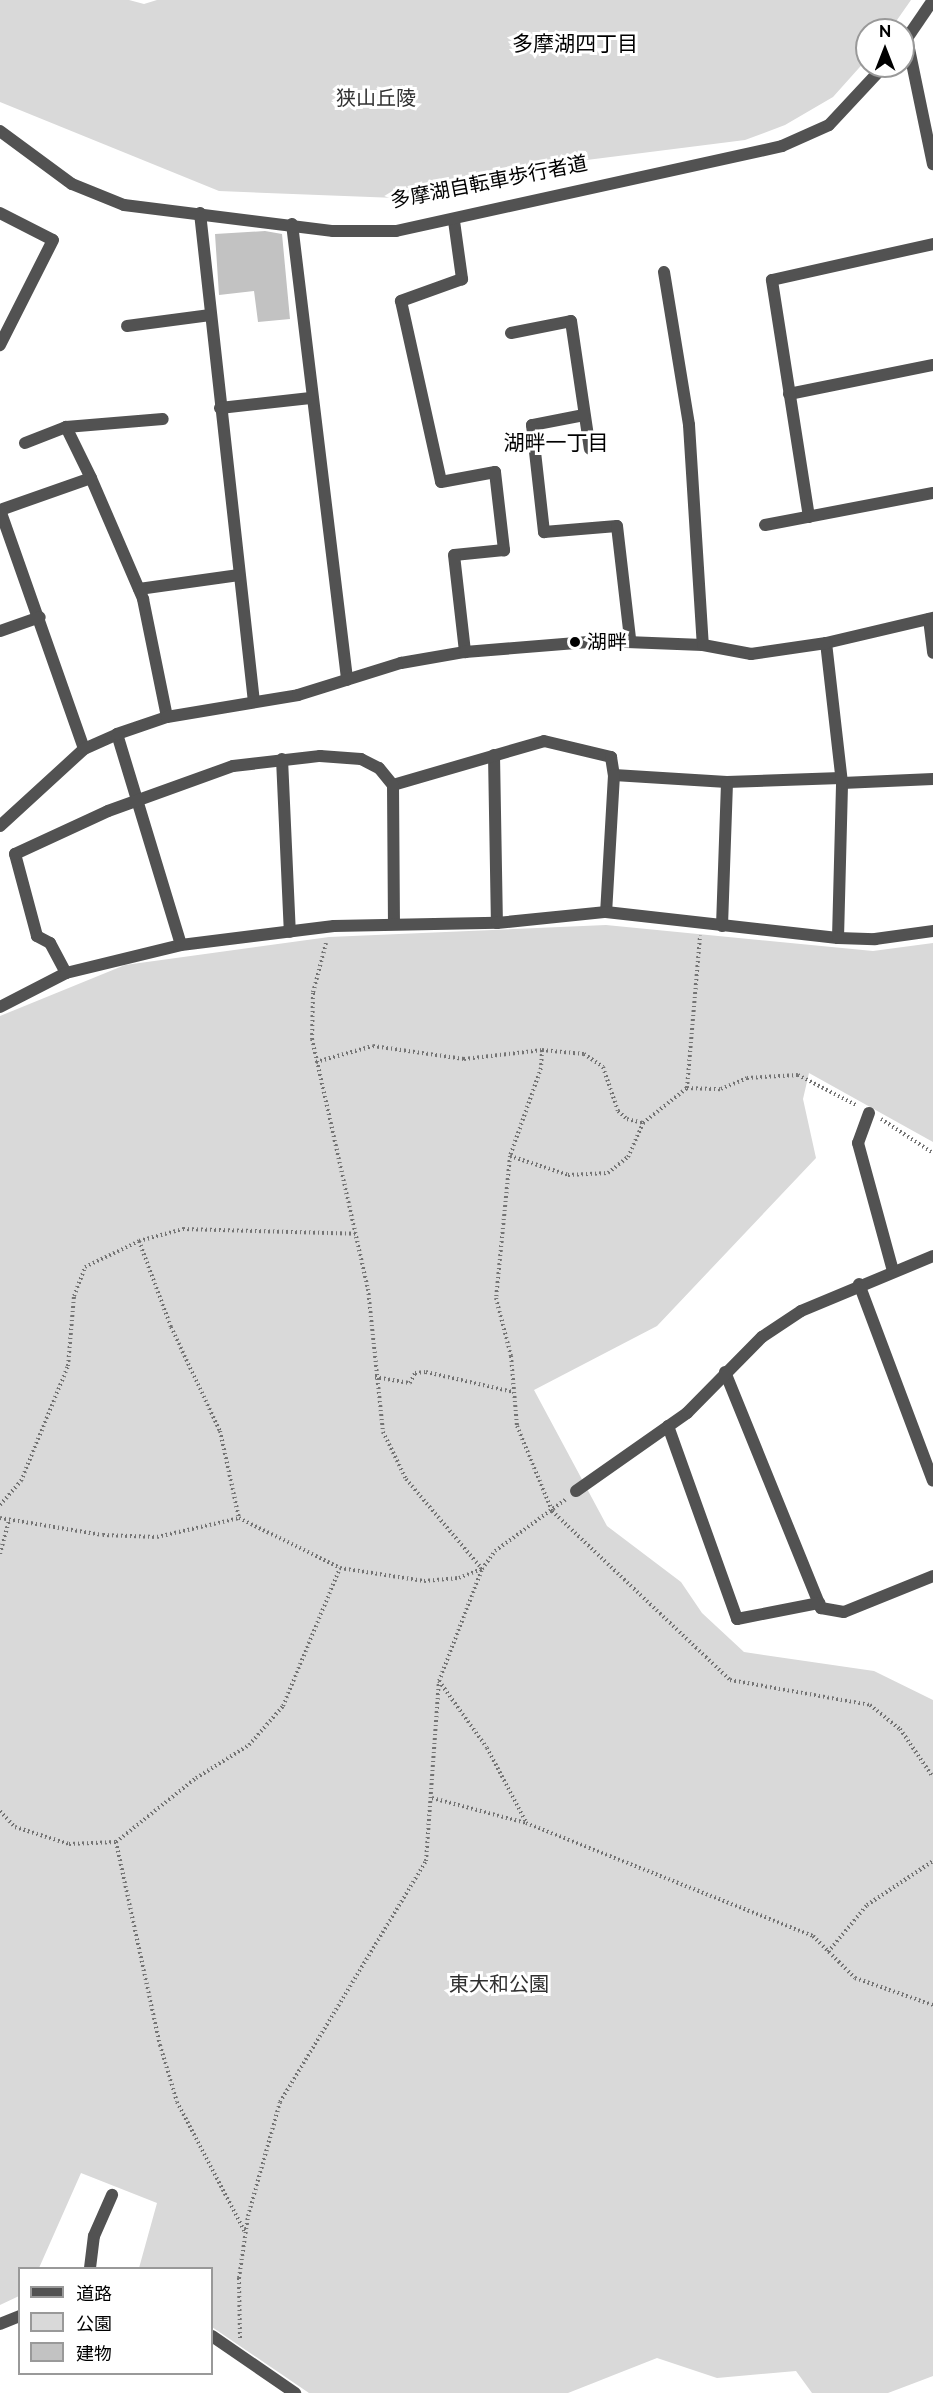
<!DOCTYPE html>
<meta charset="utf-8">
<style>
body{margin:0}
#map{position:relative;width:933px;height:2393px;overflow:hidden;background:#fff;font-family:Raleway,"Noto Sans JP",sans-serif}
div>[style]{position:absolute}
.green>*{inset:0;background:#d9d9d9}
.building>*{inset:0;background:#c2c2c2}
.path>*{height:4px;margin-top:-2px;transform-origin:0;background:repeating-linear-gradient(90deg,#747474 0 1.5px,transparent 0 4.5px)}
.minor>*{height:12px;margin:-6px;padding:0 6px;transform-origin:6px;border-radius:6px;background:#525252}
.tertiary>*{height:12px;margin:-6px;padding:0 6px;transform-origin:6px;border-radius:6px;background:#525252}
.dots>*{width:16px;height:16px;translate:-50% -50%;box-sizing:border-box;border:3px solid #fff;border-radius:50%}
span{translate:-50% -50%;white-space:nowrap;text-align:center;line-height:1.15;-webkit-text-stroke:6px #fff;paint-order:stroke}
.park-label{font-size:20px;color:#303030}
.street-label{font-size:20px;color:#000}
.poi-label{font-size:20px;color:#000}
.left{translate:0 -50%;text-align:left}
.neighbourhood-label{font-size:21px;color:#000}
.legend{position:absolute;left:18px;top:2267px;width:195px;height:108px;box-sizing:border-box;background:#fff;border:2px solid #999;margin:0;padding:8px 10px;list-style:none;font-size:18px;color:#000}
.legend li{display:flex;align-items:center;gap:12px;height:30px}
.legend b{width:30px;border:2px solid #999}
.north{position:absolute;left:855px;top:18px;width:60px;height:60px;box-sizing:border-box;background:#fff;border:2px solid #999;border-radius:50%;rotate:0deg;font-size:16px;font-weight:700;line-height:24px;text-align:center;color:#000}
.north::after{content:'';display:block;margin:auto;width:21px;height:27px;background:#000;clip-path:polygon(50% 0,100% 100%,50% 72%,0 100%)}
</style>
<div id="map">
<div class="green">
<i style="clip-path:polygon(0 0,129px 0,144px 4px,157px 0,911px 0,890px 30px,867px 30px,867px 59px,833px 97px,785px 125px,745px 140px,563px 163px,396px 198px,219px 191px,0 102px)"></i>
<i style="clip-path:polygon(606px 925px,873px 951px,933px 943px,933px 1142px,809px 1073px,803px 1099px,816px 1158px,657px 1326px,534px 1390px,607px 1526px,681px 1582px,702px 1613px,744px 1652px,874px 1671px,933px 1700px,933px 2376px,888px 2393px,812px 2393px,796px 2371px,717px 2378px,657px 2358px,568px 2393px,309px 2393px,212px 2327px,212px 2268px,139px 2268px,157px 2203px,81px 2173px,39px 2268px,20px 2268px,19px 2296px,0 2305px,0 1016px,125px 965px,329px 937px)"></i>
</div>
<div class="building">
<i style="clip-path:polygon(265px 231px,282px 234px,290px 319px,258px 322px,254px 291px,219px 295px,215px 234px)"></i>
</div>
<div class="path">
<i style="left:326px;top:943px;width:52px;rotate:104.6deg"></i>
<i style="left:313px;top:993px;width:46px;rotate:91.2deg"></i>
<i style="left:312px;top:1039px;width:256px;rotate:77.4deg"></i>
<i style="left:368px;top:1289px;width:144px;rotate:84deg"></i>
<i style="left:383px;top:1432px;width:52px;rotate:63.9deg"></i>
<i style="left:406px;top:1479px;width:118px;rotate:49.8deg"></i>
<i style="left:542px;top:1050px;width:18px;rotate:93deg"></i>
<i style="left:541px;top:1068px;width:93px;rotate:109.4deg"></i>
<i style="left:510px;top:1156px;width:143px;rotate:95.6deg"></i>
<i style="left:496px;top:1298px;width:60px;rotate:75.5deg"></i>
<i style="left:511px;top:1356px;width:70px;rotate:85.1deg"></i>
<i style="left:517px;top:1426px;width:92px;rotate:67.6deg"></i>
<i style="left:552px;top:1511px;width:245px;rotate:43.5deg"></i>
<i style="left:730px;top:1680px;width:142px;rotate:10.1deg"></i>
<i style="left:870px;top:1705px;width:38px;rotate:39deg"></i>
<i style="left:900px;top:1729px;width:58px;rotate:55.5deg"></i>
<i style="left:316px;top:1062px;width:59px;rotate:-15.7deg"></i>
<i style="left:373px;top:1046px;width:92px;rotate:8.1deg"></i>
<i style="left:464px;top:1059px;width:79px;rotate:-6.6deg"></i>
<i style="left:542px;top:1050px;width:42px;rotate:5.4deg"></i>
<i style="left:584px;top:1054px;width:23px;rotate:34deg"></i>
<i style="left:603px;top:1067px;width:46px;rotate:71.2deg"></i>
<i style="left:618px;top:1111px;width:12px;rotate:42deg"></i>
<i style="left:627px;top:1119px;width:16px;rotate:14deg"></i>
<i style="left:643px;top:1123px;width:56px;rotate:-38.5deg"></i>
<i style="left:687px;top:1088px;width:34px;rotate:2deg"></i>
<i style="left:721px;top:1089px;width:28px;rotate:-23deg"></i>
<i style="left:747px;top:1078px;width:51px;rotate:-3.4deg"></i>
<i style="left:798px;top:1075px;width:65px;rotate:27.3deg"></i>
<i style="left:687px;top:1088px;width:153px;rotate:-85.1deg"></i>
<i style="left:881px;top:1119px;width:62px;rotate:33.2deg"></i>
<i style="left:510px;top:1156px;width:61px;rotate:18.1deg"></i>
<i style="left:568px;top:1175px;width:40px;rotate:-2.9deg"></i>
<i style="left:608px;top:1173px;width:26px;rotate:-39deg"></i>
<i style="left:628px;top:1157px;width:37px;rotate:-66deg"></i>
<i style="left:139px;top:1241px;width:92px;rotate:69.6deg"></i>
<i style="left:171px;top:1327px;width:115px;rotate:64.8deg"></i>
<i style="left:220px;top:1431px;width:89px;rotate:77.7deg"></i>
<i style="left:375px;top:1377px;width:36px;rotate:10deg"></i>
<i style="left:410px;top:1383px;width:11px;rotate:-63deg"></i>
<i style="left:415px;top:1373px;width:11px;rotate:-5deg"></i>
<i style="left:426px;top:1372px;width:89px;rotate:12.9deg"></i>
<i style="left:0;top:1505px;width:32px;rotate:-49deg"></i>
<i style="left:21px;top:1481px;width:124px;rotate:-67.8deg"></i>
<i style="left:68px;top:1366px;width:70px;rotate:-85.1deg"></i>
<i style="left:74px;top:1296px;width:31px;rotate:-69deg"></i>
<i style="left:85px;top:1267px;width:60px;rotate:-25.7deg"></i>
<i style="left:139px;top:1241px;width:46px;rotate:-15.3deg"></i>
<i style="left:183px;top:1229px;width:174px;rotate:1.6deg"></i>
<i style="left:0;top:1518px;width:104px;rotate:9.4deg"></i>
<i style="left:103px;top:1535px;width:54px;rotate:2.1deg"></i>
<i style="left:157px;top:1537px;width:84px;rotate:-13deg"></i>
<i style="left:239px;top:1518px;width:113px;rotate:26.3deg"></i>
<i style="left:340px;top:1568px;width:85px;rotate:8.8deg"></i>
<i style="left:424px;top:1581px;width:35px;rotate:-5deg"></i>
<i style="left:459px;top:1578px;width:24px;rotate:-22deg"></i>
<i style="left:0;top:1554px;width:34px;rotate:-75deg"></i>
<i style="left:439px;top:1681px;width:82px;rotate:54.4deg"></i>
<i style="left:487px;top:1748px;width:84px;rotate:62.2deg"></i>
<i style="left:432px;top:1798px;width:97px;rotate:14.9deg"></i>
<i style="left:526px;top:1823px;width:308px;rotate:21.5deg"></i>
<i style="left:813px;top:1936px;width:59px;rotate:45deg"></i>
<i style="left:855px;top:1978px;width:83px;rotate:19.1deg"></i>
<i style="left:0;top:1811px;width:22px;rotate:47deg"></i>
<i style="left:15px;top:1827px;width:57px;rotate:17.5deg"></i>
<i style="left:69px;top:1844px;width:47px;rotate:-2.4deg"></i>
<i style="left:116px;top:1842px;width:102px;rotate:-38.7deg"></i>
<i style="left:196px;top:1778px;width:62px;rotate:-31.9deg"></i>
<i style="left:249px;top:1745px;width:52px;rotate:-48.9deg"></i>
<i style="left:283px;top:1706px;width:149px;rotate:-67.6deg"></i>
<i style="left:116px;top:1842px;width:208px;rotate:77.8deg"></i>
<i style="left:160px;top:2045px;width:59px;rotate:73.4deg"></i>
<i style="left:177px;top:2102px;width:147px;rotate:62.4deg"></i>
<i style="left:828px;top:1952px;width:61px;rotate:-50.3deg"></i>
<i style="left:867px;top:1905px;width:79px;rotate:-33.7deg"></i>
<i style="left:240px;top:2338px;width:60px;rotate:-91deg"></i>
<i style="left:239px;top:2278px;width:63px;rotate:-81.7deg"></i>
<i style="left:248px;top:2216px;width:118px;rotate:-74.3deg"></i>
<i style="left:280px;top:2102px;width:282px;rotate:-58.8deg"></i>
<i style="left:426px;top:1861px;width:180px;rotate:-85.9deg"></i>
<i style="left:439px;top:1681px;width:120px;rotate:-69deg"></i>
<i style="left:482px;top:1569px;width:22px;rotate:-54deg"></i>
<i style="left:495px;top:1551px;width:88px;rotate:-36.2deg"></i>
</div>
<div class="minor">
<i style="left:907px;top:39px;width:128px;rotate:78.3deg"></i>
<i style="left:0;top:213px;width:59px;rotate:27deg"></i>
<i style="left:53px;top:240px;width:118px;rotate:116.8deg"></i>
<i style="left:200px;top:213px;width:492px;rotate:83.7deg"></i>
<i style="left:454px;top:221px;width:59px;rotate:82.1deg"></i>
<i style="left:462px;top:279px;width:65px;rotate:160.2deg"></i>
<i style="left:401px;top:301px;width:185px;rotate:77.5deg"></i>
<i style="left:441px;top:482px;width:55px;rotate:-10.5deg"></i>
<i style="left:495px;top:472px;width:79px;rotate:83.4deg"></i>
<i style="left:504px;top:550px;width:50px;rotate:174.3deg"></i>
<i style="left:454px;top:555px;width:98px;rotate:83.5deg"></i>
<i style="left:292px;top:224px;width:459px;rotate:83.1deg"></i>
<i style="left:664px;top:272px;width:155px;rotate:80.7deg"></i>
<i style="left:689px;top:425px;width:220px;rotate:86.4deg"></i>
<i style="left:127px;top:326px;width:84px;rotate:-7.5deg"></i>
<i style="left:511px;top:333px;width:61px;rotate:-11.3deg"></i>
<i style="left:571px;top:321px;width:129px;rotate:81.6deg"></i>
<i style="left:789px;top:394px;width:147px;rotate:-11.4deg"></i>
<i style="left:220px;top:408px;width:91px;rotate:-6.3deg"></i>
<i style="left:584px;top:415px;width:53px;rotate:169.1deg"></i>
<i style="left:532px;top:425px;width:108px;rotate:83.6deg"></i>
<i style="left:544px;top:532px;width:73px;rotate:-4.7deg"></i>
<i style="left:617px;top:526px;width:114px;rotate:83.4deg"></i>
<i style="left:25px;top:443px;width:44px;rotate:-21.3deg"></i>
<i style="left:91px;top:478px;width:57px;rotate:-116.1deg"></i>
<i style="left:66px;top:427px;width:97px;rotate:-4.7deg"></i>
<i style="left:3px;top:509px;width:93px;rotate:-19.4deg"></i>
<i style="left:91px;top:478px;width:132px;rotate:66.7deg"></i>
<i style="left:143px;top:599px;width:120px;rotate:78.5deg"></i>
<i style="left:0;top:510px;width:253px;rotate:70.6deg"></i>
<i style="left:809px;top:517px;width:240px;rotate:-98.9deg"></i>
<i style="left:772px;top:280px;width:165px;rotate:-12.6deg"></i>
<i style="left:765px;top:525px;width:171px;rotate:-10.8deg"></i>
<i style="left:139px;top:589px;width:101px;rotate:-8deg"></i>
<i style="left:929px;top:619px;width:34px;rotate:83deg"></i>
<i style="left:0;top:631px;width:42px;rotate:-19.3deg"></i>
<i style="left:117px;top:734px;width:220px;rotate:73.1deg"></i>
<i style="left:494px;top:755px;width:168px;rotate:89deg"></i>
<i style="left:282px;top:759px;width:173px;rotate:87.4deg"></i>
<i style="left:614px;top:775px;width:113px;rotate:3.5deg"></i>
<i style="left:727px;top:782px;width:114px;rotate:-2deg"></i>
<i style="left:842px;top:783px;width:91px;rotate:-2.5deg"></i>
<i style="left:393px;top:785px;width:157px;rotate:-16.2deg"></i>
<i style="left:544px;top:741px;width:69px;rotate:13.4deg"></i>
<i style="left:611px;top:757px;width:18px;rotate:81deg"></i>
<i style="left:614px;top:775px;width:137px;rotate:93.3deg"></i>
<i style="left:722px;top:926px;width:144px;rotate:-88deg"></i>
<i style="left:838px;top:938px;width:155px;rotate:-88.5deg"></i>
<i style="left:842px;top:783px;width:141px;rotate:-96.5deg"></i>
<i style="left:826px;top:643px;width:110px;rotate:-13.2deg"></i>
<i style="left:66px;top:973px;width:34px;rotate:-118deg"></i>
<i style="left:50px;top:943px;width:15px;rotate:-152deg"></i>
<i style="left:37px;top:936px;width:85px;rotate:-105deg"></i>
<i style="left:15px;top:854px;width:102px;rotate:-24.8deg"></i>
<i style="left:108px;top:811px;width:133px;rotate:-19.8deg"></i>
<i style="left:233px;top:766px;width:88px;rotate:-6.6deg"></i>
<i style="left:320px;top:756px;width:41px;rotate:4.2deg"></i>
<i style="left:361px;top:759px;width:20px;rotate:27deg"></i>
<i style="left:379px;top:768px;width:22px;rotate:51deg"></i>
<i style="left:393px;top:785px;width:139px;rotate:89.6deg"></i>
<i style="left:0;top:1007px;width:74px;rotate:-27.3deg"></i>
<i style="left:66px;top:973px;width:118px;rotate:-13.7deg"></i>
<i style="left:181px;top:945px;width:154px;rotate:-7.1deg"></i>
<i style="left:334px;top:926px;width:163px;rotate:-1.1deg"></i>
<i style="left:497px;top:923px;width:110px;rotate:-5.8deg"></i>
<i style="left:606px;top:912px;width:233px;rotate:6.4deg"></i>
<i style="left:838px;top:938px;width:37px;rotate:2deg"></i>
<i style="left:875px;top:939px;width:59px;rotate:-7.9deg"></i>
<i style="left:869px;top:1113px;width:32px;rotate:110deg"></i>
<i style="left:858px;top:1143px;width:133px;rotate:74.7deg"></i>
<i style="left:859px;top:1284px;width:210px;rotate:69.4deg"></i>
<i style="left:725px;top:1372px;width:255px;rotate:67.9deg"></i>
<i style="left:821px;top:1608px;width:23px;rotate:10deg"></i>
<i style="left:844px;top:1612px;width:96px;rotate:-22deg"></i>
<i style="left:668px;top:1426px;width:205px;rotate:70.3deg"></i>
<i style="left:737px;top:1619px;width:84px;rotate:-11deg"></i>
<i style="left:576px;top:1491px;width:136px;rotate:-35.1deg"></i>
<i style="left:687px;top:1413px;width:107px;rotate:-45.4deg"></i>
<i style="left:762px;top:1337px;width:47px;rotate:-33.7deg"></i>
<i style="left:801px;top:1311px;width:143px;rotate:-22.6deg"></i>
<i style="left:90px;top:2268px;width:32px;rotate:-83deg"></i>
<i style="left:94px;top:2236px;width:45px;rotate:-66.3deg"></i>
<i style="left:0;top:2324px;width:22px;rotate:-22deg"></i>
<i style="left:212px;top:2336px;width:101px;rotate:34.5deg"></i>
</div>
<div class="tertiary">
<i style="left:903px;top:44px;width:53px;rotate:-55.7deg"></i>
<i style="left:0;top:131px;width:89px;rotate:36.4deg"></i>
<i style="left:72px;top:184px;width:56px;rotate:22deg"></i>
<i style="left:124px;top:205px;width:211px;rotate:7.1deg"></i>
<i style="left:333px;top:231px;width:63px"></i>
<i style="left:396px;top:231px;width:395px;rotate:-12.4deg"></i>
<i style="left:782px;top:146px;width:51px;rotate:-24.1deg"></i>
<i style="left:829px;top:125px;width:81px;rotate:-47deg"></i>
<i style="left:0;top:826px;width:114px;rotate:-42.5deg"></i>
<i style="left:84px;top:749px;width:36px;rotate:-24deg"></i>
<i style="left:117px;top:734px;width:53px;rotate:-18.8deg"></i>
<i style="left:167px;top:717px;width:133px;rotate:-9.5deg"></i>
<i style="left:298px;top:695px;width:108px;rotate:-17.3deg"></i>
<i style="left:401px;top:663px;width:65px;rotate:-9.8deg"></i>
<i style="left:465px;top:652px;width:136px;rotate:-4.6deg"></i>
<i style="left:601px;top:641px;width:102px;rotate:2.2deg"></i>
<i style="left:703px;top:645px;width:49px;rotate:10.6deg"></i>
<i style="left:751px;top:654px;width:76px;rotate:-8.3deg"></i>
</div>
<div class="dots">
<i style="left:575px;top:642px;background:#000"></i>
</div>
<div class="park-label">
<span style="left:376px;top:98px">狭山丘陵</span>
<span style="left:499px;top:1984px">東大和公園</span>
</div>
<div class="street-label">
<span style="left:489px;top:182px;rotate:-11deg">多摩湖自転車歩行者道</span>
</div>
<div class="poi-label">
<span class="left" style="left:587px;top:642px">湖畔</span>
</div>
<div class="neighbourhood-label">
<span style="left:575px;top:44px">多摩湖四丁目</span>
<span style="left:556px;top:443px">湖畔一丁目</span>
</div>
<ul class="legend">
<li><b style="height:8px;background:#525252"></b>道路</li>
<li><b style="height:16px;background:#d9d9d9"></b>公園</li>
<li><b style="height:16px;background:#c2c2c2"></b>建物</li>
</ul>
<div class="north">N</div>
</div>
